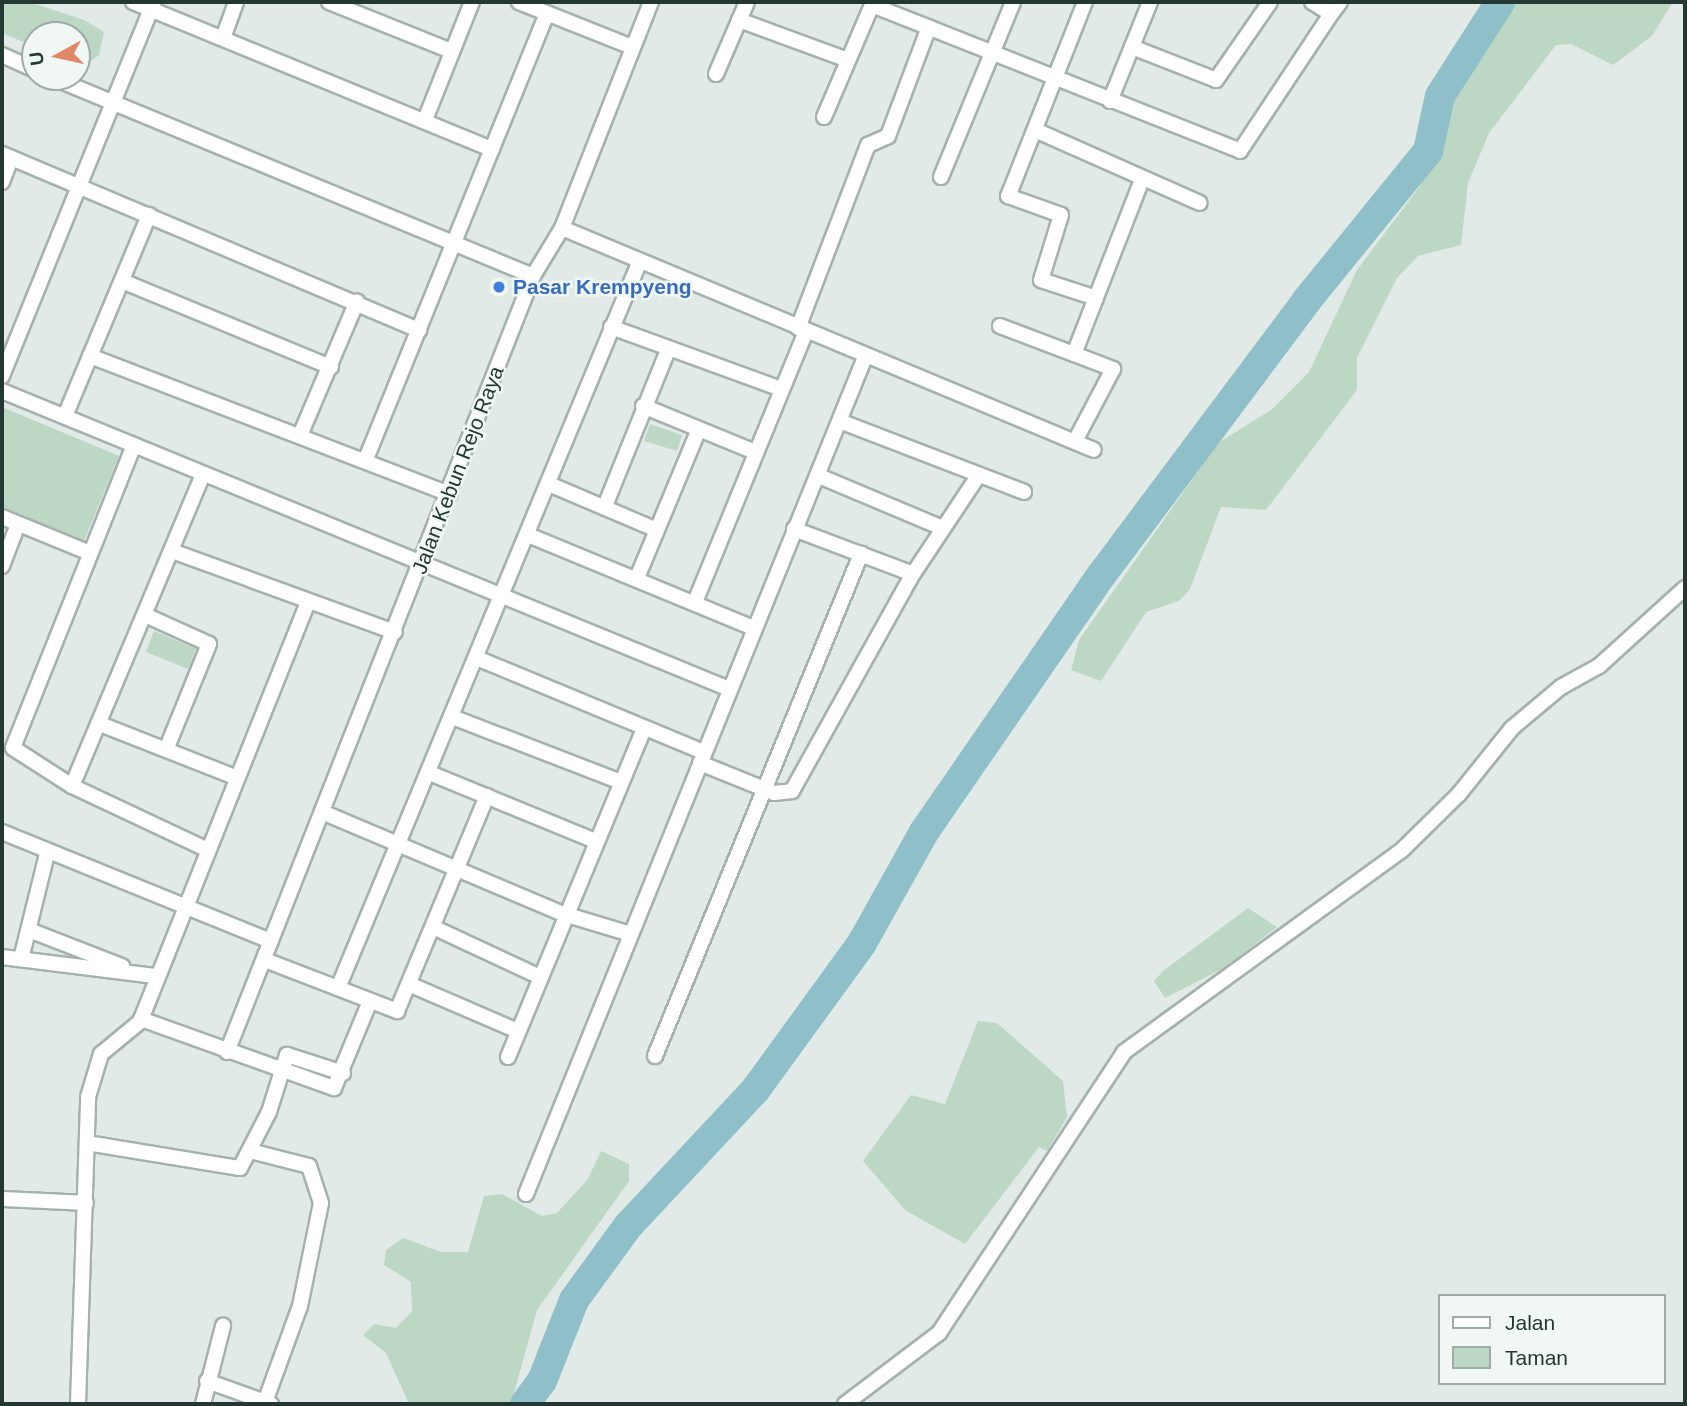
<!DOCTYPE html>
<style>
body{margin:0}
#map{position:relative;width:1687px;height:1406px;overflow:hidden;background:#e1eae6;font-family:Helvetica,sans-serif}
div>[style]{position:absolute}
.green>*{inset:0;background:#bcd8c4}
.river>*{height:30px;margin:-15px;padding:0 15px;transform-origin:15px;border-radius:15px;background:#8fbfc8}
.roads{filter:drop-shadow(2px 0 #a5b1ad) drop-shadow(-2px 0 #a5b1ad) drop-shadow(0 2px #a5b1ad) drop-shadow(0 -2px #a5b1ad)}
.street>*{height:14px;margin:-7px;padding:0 7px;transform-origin:7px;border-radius:7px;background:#fff}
.dots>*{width:19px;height:19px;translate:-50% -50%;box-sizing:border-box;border:4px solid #f1f7f4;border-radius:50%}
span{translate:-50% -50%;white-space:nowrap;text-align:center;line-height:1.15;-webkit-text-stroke:5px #f1f7f4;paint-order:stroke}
.shop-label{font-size:21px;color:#366cbe;font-weight:700}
.left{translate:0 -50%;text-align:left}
.street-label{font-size:21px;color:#243833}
.frame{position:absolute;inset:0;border:4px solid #243833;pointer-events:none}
.legend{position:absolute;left:1438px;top:1294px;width:228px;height:91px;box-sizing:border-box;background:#f1f7f4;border:2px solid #9faba7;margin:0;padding:9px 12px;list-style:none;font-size:21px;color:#243833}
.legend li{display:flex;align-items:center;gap:14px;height:35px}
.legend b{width:35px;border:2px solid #9faba7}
.north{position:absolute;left:21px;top:21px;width:70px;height:70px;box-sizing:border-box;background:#f1f7f4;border:2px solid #9faba7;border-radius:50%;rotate:262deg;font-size:19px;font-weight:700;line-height:28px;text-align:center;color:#243833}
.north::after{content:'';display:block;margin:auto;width:24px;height:32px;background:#e08768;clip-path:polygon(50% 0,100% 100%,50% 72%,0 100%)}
</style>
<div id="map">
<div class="green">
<i style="clip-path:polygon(2px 2px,29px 2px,84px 20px,104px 32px,99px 55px,82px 68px,77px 35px,35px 35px,35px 47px,2px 33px)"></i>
<i style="clip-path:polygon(1483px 2px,1673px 2px,1652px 36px,1613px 65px,1571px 44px,1556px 45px,1489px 133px,1468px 183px,1461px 245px,1418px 256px,1397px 278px,1357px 358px,1357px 390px,1266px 510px,1221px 507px,1190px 589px,1179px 601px,1146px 612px,1101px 681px,1071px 670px,1079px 640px,1218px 443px,1271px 410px,1309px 372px,1357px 270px,1420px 186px,1441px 121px,1484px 36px)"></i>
<i style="clip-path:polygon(2px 407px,119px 456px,81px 548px,2px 514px)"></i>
<i style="clip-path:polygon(650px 424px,682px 435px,677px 451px,644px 441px)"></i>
<i style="clip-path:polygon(154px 631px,196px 649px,188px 669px,146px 652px)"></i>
<i style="clip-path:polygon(1248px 908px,1277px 927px,1224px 968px,1165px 998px,1154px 981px,1163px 971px)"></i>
<i style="clip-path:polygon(978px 1021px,997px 1023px,1063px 1081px,1067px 1117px,1047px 1151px,1039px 1147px,965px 1244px,905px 1210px,863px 1161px,911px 1095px,945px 1104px)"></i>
<i style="clip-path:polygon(601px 1151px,629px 1164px,629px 1181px,537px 1310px,511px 1404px,409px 1404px,386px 1353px,363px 1335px,374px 1324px,396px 1328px,412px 1311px,411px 1282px,384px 1265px,386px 1250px,403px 1238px,441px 1252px,468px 1252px,484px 1196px,502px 1194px,542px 1216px,557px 1213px,588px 1179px)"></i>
</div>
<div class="river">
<i style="left:525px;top:1404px;width:29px;rotate:-54deg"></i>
<i style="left:542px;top:1381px;width:87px;rotate:-68.4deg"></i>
<i style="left:574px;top:1300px;width:92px;rotate:-53.9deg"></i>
<i style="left:628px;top:1226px;width:187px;rotate:-46.9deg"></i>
<i style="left:756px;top:1089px;width:180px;rotate:-54deg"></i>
<i style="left:862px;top:943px;width:127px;rotate:-60.8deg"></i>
<i style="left:924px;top:832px;width:315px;rotate:-55.4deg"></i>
<i style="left:1103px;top:573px;width:341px;rotate:-53.2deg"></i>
<i style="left:1307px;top:300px;width:192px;rotate:-50.9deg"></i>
<i style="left:1428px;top:151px;width:56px;rotate:-77.7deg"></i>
<i style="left:1440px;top:96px;width:112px;rotate:-57.4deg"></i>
</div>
<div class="roads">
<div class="street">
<i style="left:133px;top:2px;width:388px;rotate:22.3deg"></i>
<i style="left:329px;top:2px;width:131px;rotate:21.9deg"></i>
<i style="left:519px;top:2px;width:122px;rotate:21.7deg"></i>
<i style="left:1085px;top:2px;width:209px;rotate:111.6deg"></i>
<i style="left:1008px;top:196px;width:56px;rotate:19.7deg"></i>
<i style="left:1061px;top:215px;width:68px;rotate:107.1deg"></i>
<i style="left:1041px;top:280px;width:58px;rotate:18.1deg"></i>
<i style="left:1312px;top:2px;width:22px;rotate:32deg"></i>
<i style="left:1331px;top:14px;width:15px;rotate:-53deg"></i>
<i style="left:739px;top:20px;width:116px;rotate:20.2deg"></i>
<i style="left:223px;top:38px;width:38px;rotate:-70deg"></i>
<i style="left:1132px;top:47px;width:90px;rotate:21.4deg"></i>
<i style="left:1216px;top:80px;width:95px;rotate:-55.3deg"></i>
<i style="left:2px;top:55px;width:36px;rotate:24deg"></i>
<i style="left:716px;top:74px;width:78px;rotate:-66.7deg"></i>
<i style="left:51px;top:77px;width:521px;rotate:22.43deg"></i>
<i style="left:1110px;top:101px;width:107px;rotate:-68deg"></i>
<i style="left:824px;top:117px;width:122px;rotate:-66.8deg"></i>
<i style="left:872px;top:5px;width:396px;rotate:21.6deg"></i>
<i style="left:1240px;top:151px;width:164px;rotate:-56.4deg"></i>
<i style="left:425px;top:120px;width:127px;rotate:-68.3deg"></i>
<i style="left:1035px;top:130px;width:180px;rotate:23.9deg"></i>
<i style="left:2px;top:154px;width:453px;rotate:22.9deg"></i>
<i style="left:941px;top:177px;width:189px;rotate:-67.6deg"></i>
<i style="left:2px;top:182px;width:26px;rotate:-69deg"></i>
<i style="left:562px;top:228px;width:576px;rotate:22.65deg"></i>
<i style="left:122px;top:281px;width:226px;rotate:22.4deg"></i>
<i style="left:1000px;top:326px;width:79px;rotate:20.7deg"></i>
<i style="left:1074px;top:354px;width:187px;rotate:-68.7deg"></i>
<i style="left:611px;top:327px;width:179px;rotate:20deg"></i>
<i style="left:798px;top:328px;width:196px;rotate:-69.1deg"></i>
<i style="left:868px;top:145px;width:22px;rotate:-24deg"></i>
<i style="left:888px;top:136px;width:116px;rotate:-69.4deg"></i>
<i style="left:1074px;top:354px;width:42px;rotate:21deg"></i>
<i style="left:1113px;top:369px;width:81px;rotate:117.8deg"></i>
<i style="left:90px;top:356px;width:385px;rotate:21deg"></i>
<i style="left:2px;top:376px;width:404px;rotate:-67.9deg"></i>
<i style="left:2px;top:391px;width:783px;rotate:22.28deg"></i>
<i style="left:643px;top:406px;width:121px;rotate:22.3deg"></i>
<i style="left:65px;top:416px;width:218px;rotate:-67.3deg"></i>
<i style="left:842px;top:422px;width:195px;rotate:21deg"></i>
<i style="left:301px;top:433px;width:143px;rotate:-67deg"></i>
<i style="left:134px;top:445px;width:326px;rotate:111.8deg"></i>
<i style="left:13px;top:748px;width:70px;rotate:32.8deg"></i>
<i style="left:72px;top:786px;width:148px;rotate:25.2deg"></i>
<i style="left:366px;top:459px;width:481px;rotate:-67.9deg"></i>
<i style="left:819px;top:476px;width:134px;rotate:22.8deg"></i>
<i style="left:549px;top:484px;width:117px;rotate:23.1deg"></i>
<i style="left:605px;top:506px;width:168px;rotate:-68deg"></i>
<i style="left:2px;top:517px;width:95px;rotate:22.2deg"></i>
<i style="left:794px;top:529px;width:127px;rotate:20.7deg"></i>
<i style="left:913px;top:574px;width:118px;rotate:-56.4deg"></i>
<i style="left:528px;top:535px;width:244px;rotate:22.4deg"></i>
<i style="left:172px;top:551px;width:237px;rotate:20deg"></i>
<i style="left:2px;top:566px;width:45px;rotate:-69.1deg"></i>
<i style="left:637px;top:578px;width:161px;rotate:-67.4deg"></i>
<i style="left:308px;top:602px;width:449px;rotate:111.8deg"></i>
<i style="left:141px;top:1019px;width:205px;rotate:19.7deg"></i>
<i style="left:334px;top:1088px;width:94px;rotate:-67.5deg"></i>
<i style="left:695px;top:602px;width:293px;rotate:-67.7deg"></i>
<i style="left:145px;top:615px;width:70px;rotate:24.4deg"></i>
<i style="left:209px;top:644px;width:114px;rotate:112.1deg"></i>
<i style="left:479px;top:659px;width:243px;rotate:22.5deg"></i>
<i style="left:455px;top:718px;width:178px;rotate:21.1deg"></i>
<i style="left:100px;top:724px;width:145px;rotate:21.4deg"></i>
<i style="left:700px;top:763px;width:80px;rotate:22.1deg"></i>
<i style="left:774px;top:793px;width:18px;rotate:-6deg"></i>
<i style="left:792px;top:791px;width:248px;rotate:-60.9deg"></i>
<i style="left:432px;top:774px;width:176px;rotate:22.3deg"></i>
<i style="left:72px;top:786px;width:338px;rotate:-67.2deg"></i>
<i style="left:322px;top:812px;width:263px;rotate:22.9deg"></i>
<i style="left:564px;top:914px;width:66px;rotate:16.8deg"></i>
<i style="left:2px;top:832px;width:290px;rotate:22.1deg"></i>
<i style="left:435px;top:928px;width:116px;rotate:25deg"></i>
<i style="left:29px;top:930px;width:100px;rotate:21.2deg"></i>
<i style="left:2px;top:957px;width:154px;rotate:7.1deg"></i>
<i style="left:21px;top:959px;width:108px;rotate:-76.1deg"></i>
<i style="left:265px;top:960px;width:142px;rotate:21.1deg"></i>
<i style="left:397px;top:1011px;width:233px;rotate:-67.3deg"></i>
<i style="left:411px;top:985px;width:116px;rotate:23.3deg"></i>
<i style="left:338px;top:988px;width:785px;rotate:-67.45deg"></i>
<i style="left:227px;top:1052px;width:834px;rotate:-68.48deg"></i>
<i style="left:533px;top:276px;width:56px;rotate:-58.9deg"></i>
<i style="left:562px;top:228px;width:243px;rotate:-68.5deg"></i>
<i style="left:655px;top:1056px;width:543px;rotate:-67.69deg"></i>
<i style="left:508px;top:1057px;width:355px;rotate:-67.5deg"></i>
<i style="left:87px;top:1143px;width:155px;rotate:9.3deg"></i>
<i style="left:240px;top:1168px;width:63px;rotate:-62.6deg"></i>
<i style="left:269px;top:1112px;width:60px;rotate:-72.5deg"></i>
<i style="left:287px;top:1055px;width:59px;rotate:17.8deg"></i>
<i style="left:250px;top:1151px;width:61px;rotate:14.3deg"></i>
<i style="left:309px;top:1166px;width:39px;rotate:72deg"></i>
<i style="left:321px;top:1203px;width:105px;rotate:101.5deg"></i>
<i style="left:300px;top:1306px;width:102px;rotate:110deg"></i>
<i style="left:526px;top:1194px;width:903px;rotate:-67.95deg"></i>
<i style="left:2px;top:1199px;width:84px;rotate:2.7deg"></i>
<i style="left:207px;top:1381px;width:68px;rotate:19.8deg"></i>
<i style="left:78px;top:1404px;width:307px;rotate:-88.1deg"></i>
<i style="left:88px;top:1097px;width:45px;rotate:-73.2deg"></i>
<i style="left:101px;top:1054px;width:52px;rotate:-39.5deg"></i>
<i style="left:203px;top:1404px;width:81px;rotate:-75.6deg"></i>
<i style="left:845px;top:1404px;width:118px;rotate:-37.1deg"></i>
<i style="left:939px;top:1333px;width:336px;rotate:-56.6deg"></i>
<i style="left:1124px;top:1052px;width:342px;rotate:-36deg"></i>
<i style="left:1401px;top:851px;width:81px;rotate:-44.5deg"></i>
<i style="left:1459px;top:794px;width:85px;rotate:-51.2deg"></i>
<i style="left:1512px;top:728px;width:64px;rotate:-39.9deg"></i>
<i style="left:1561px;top:687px;width:43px;rotate:-28.9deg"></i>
<i style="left:1599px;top:666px;width:116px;rotate:-42.2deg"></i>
</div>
</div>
<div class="dots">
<i style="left:499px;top:287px;background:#3f7fe0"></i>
</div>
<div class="shop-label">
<span class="left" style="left:513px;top:287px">Pasar Krempyeng</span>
</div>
<div class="street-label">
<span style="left:458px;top:470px;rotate:-69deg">Jalan Kebun Rejo Raya</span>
</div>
<div class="frame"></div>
<ul class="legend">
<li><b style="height:9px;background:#fff"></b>Jalan</li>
<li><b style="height:19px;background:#bcd8c4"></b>Taman</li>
</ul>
<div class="north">U</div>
</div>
